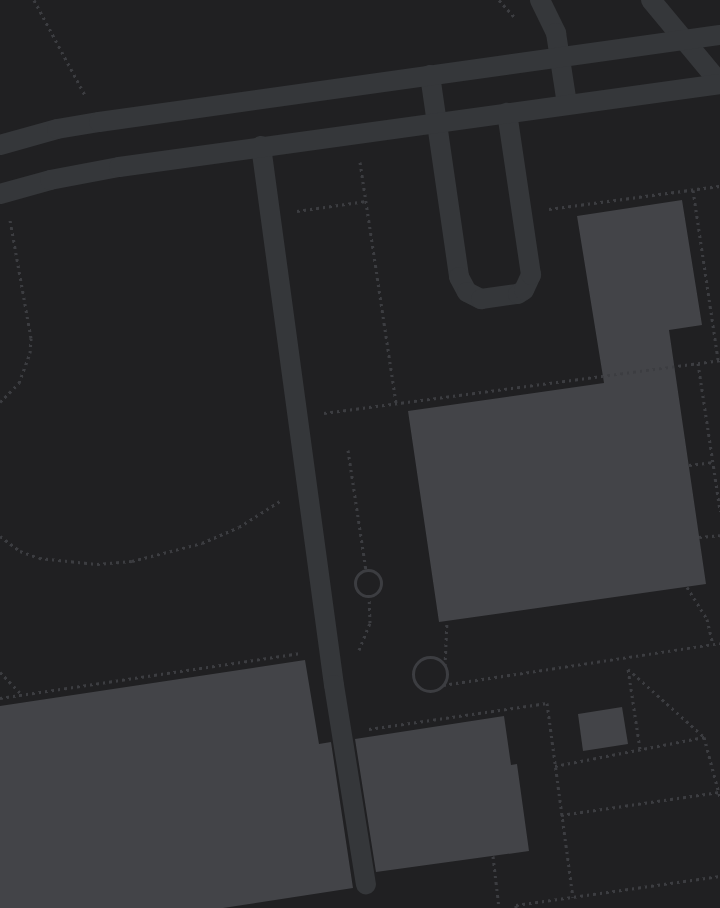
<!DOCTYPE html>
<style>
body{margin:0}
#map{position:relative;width:720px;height:908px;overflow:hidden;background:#141415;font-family:"Archivo Narrow",sans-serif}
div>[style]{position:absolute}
.built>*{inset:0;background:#202022}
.building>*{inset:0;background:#434448}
.path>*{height:3px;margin-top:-1.5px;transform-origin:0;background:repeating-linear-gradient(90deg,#3c3d41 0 2.5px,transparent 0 6.5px)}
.path>.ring{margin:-1.5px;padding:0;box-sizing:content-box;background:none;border:3px solid #3c3d41;border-radius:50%}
.service>*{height:20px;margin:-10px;padding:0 10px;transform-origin:10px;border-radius:10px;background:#35373a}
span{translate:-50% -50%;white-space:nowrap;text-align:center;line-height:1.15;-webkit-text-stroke:4.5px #0f0f10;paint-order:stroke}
</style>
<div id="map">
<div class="built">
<i style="clip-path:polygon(0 0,720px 0,720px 908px,0 908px)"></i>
</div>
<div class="building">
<i style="clip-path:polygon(682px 200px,702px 325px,669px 330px,706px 584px,439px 622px,408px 411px,604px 383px,577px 216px)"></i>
<i style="clip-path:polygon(305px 660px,319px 744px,331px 742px,353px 888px,223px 908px,0 908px,0 706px)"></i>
<i style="clip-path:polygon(622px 707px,628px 744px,583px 751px,578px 714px)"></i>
<i style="clip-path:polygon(504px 716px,511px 765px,517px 764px,529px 851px,376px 872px,355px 739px)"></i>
</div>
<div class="path">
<i style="left:34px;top:0;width:108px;rotate:61.8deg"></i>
<i style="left:499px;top:0;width:24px;rotate:48deg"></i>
<i style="left:360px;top:162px;width:245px;rotate:81.5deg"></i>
<i style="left:693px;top:190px;width:172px;rotate:81.6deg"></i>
<i style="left:549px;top:209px;width:173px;rotate:-7.7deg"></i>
<i style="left:297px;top:211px;width:70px;rotate:-8.2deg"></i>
<i style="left:698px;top:363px;width:150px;rotate:81.5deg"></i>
<i style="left:0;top:402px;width:27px;rotate:-45deg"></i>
<i style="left:19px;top:383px;width:32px;rotate:-70deg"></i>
<i style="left:30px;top:353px;width:15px;rotate:-86deg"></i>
<i style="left:31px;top:338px;width:120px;rotate:-100.1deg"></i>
<i style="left:324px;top:413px;width:400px;rotate:-7.6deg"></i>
<i style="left:348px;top:450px;width:121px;rotate:81.5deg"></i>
<i style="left:689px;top:465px;width:23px;rotate:-7deg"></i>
<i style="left:0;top:536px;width:25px;rotate:37deg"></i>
<i style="left:20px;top:551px;width:20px;rotate:20deg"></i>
<i style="left:39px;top:558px;width:58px;rotate:5.9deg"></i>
<i style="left:97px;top:564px;width:35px;rotate:-5deg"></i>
<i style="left:132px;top:561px;width:72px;rotate:-14.4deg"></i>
<i style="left:202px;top:543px;width:40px;rotate:-23.4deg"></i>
<i style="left:239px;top:527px;width:49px;rotate:-32.4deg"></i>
<i style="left:699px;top:537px;width:21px;rotate:-5deg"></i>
<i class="ring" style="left:355px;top:570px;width:23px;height:23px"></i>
<i style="left:687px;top:587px;width:38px;rotate:58deg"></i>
<i style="left:707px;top:619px;width:26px;rotate:77deg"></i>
<i style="left:359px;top:650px;width:29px;rotate:-68deg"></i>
<i style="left:370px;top:623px;width:26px;rotate:-92deg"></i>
<i class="ring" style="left:413px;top:657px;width:31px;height:31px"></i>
<i style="left:445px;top:666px;width:45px;rotate:-87.5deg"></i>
<i style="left:0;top:672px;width:32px;rotate:46deg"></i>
<i style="left:443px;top:685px;width:280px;rotate:-8.6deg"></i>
<i style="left:0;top:698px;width:304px;rotate:-8.5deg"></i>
<i style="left:369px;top:729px;width:180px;rotate:-8.3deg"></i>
<i style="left:547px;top:703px;width:196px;rotate:82.4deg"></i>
<i style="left:640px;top:749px;width:81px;rotate:-98.5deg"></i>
<i style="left:628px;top:669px;width:102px;rotate:41.8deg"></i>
<i style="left:704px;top:737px;width:62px;rotate:75.1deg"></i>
<i style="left:555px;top:766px;width:152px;rotate:-11deg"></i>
<i style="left:561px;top:815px;width:160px;rotate:-8.3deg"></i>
<i style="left:493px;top:856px;width:52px;rotate:83.4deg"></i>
<i style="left:516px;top:908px;width:3px;rotate:-90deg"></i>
<i style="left:516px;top:905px;width:206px;rotate:-8.1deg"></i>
</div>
<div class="service">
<i style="left:540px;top:0;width:37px;rotate:64deg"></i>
<i style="left:556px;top:33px;width:72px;rotate:81.2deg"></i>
<i style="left:651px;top:0;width:108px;rotate:50.3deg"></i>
<i style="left:430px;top:75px;width:204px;rotate:81.8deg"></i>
<i style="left:459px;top:277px;width:17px;rotate:62deg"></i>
<i style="left:467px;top:292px;width:16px;rotate:27deg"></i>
<i style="left:481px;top:299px;width:37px;rotate:-8deg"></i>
<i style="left:518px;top:294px;width:7px;rotate:-34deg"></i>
<i style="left:524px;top:290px;width:17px;rotate:-65deg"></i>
<i style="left:531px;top:275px;width:164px;rotate:-98.4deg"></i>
<i style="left:0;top:145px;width:59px;rotate:-15.7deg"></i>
<i style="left:57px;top:129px;width:43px;rotate:-9.5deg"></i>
<i style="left:99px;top:122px;width:627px;rotate:-7.98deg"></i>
<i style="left:261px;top:146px;width:544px;rotate:82.29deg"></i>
<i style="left:334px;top:685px;width:202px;rotate:80.9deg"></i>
<i style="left:0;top:194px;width:52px;rotate:-15.6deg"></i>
<i style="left:50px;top:180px;width:70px;rotate:-10.7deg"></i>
<i style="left:119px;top:167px;width:607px;rotate:-7.86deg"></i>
</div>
</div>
